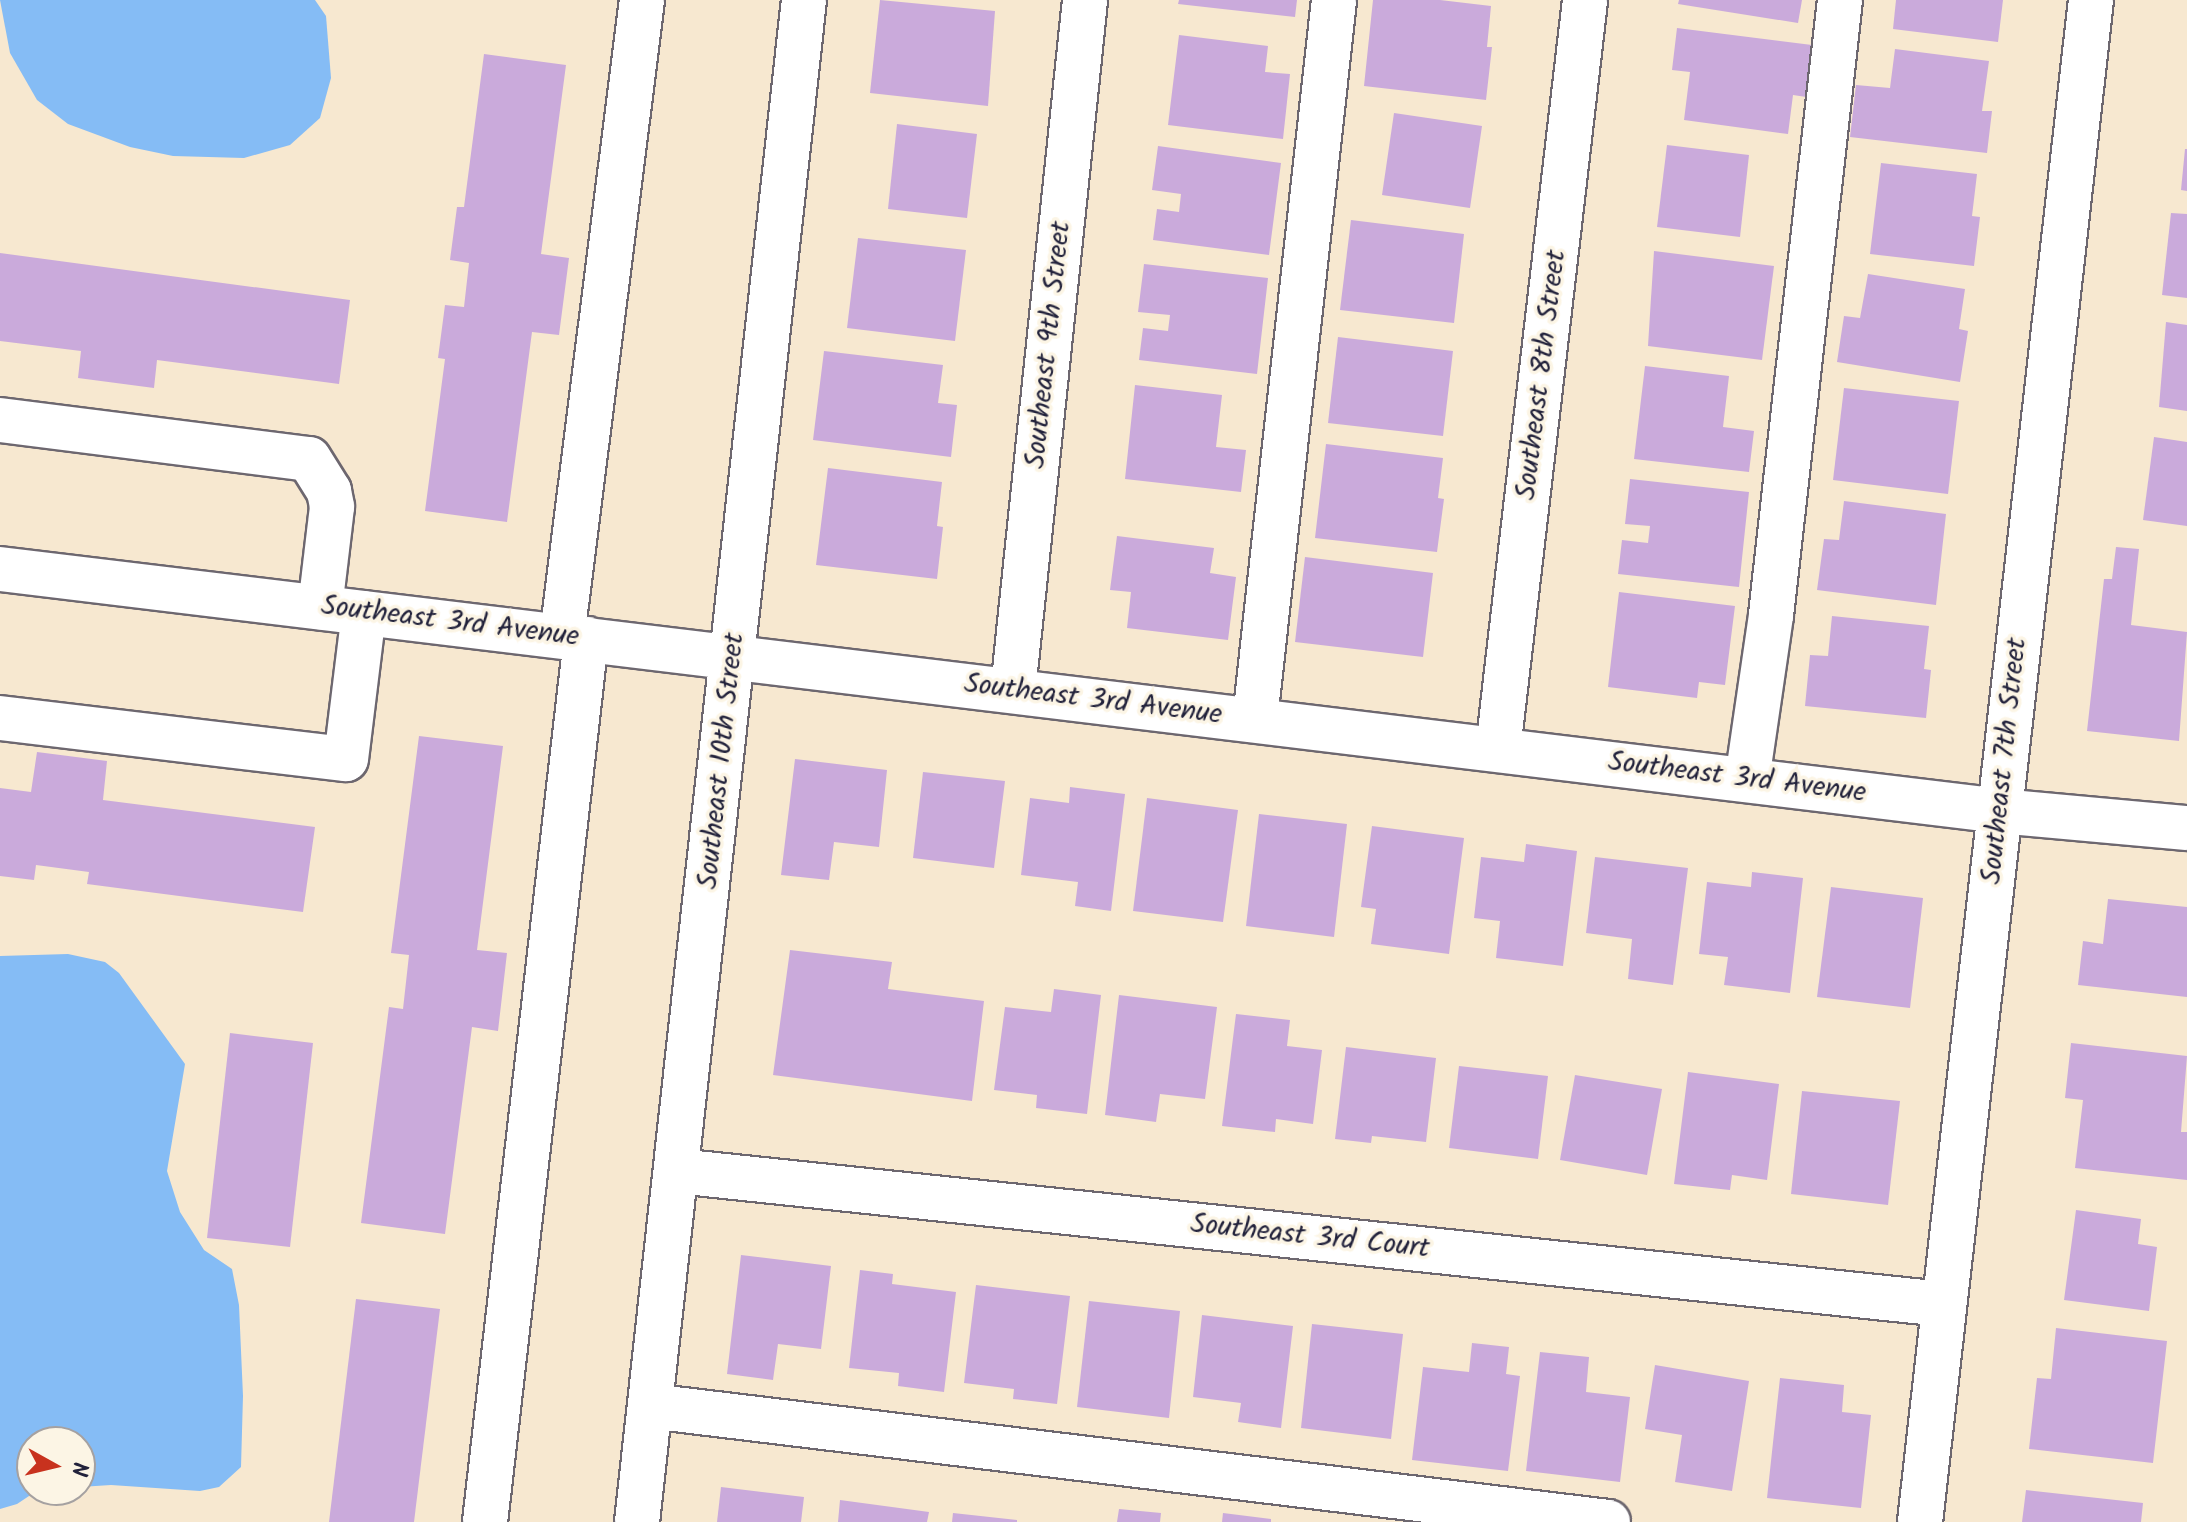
<!DOCTYPE html>
<style>
body{margin:0}
#map{position:relative;width:2187px;height:1522px;overflow:hidden;background:#f7e8d0;font-family:Kalam,sans-serif}
div>[style]{position:absolute}
.water>*{inset:0;background:#85bcf5}
.building>*{inset:0;background:#caaadb}
.roads{filter:drop-shadow(2px 0 #6d676f) drop-shadow(-2px 0 #6d676f) drop-shadow(0 2px #6d676f) drop-shadow(0 -2px #6d676f)}
.minor>*{height:44px;margin:-22px;padding:0 22px;transform-origin:22px;border-radius:22px;background:#fff}
span{translate:-50% -50%;white-space:nowrap;text-align:center;line-height:1.15;-webkit-text-stroke:7px #fcf5e5;paint-order:stroke}
.street-label{font-size:28px;color:#22223b}
.north{position:absolute;left:16px;top:1426px;width:80px;height:80px;box-sizing:border-box;background:#fcf5e5;border:2px solid #a5a1a1;border-radius:50%;rotate:98deg;font-size:22px;font-weight:700;line-height:32px;text-align:center;color:#22223b}
.north::after{content:'';display:block;margin:auto;width:28px;height:36px;background:#c8321e;clip-path:polygon(50% 0,100% 100%,50% 72%,0 100%)}
</style>
<div id="map">
<div class="water">
<i style="clip-path:polygon(0 0,315px 0,326px 16px,331px 78px,320px 118px,290px 145px,244px 158px,173px 156px,130px 147px,68px 124px,37px 100px,10px 53px)"></i>
<i style="clip-path:polygon(68px 954px,105px 962px,119px 973px,185px 1064px,167px 1171px,180px 1212px,204px 1250px,232px 1269px,239px 1305px,243px 1396px,241px 1467px,219px 1487px,200px 1491px,111px 1485px,80px 1487px,80px 1442px,32px 1442px,32px 1490px,50px 1490px,35px 1492px,17px 1504px,0 1509px,0 956px)"></i>
</div>
<div class="building">
<i style="clip-path:polygon(880px 0,995px 11px,988px 106px,870px 93px)"></i>
<i style="clip-path:polygon(1179px 0,1297px 0,1295px 17px,1178px 4px)"></i>
<i style="clip-path:polygon(1373px 0,1440px 0,1491px 6px,1487px 47px,1492px 47px,1486px 100px,1364px 86px)"></i>
<i style="clip-path:polygon(1679px 0,1802px 0,1798px 23px,1678px 4px)"></i>
<i style="clip-path:polygon(1896px 0,2003px 0,1998px 42px,1893px 29px)"></i>
<i style="clip-path:polygon(1677px 28px,1820px 46px,1813px 98px,1793px 95px,1788px 134px,1684px 120px,1690px 72px,1672px 70px)"></i>
<i style="clip-path:polygon(1179px 35px,1268px 46px,1265px 72px,1290px 74px,1283px 139px,1168px 125px)"></i>
<i style="clip-path:polygon(1895px 49px,1989px 61px,1982px 111px,1992px 111px,1987px 153px,1850px 137px,1856px 85px,1890px 88px)"></i>
<i style="clip-path:polygon(484px 54px,566px 65px,541px 254px,569px 258px,559px 335px,532px 332px,507px 522px,425px 511px,445px 359px,438px 358px,445px 305px,464px 307px,469px 263px,450px 260px,457px 207px,464px 207px)"></i>
<i style="clip-path:polygon(1394px 113px,1482px 126px,1470px 208px,1382px 195px)"></i>
<i style="clip-path:polygon(897px 124px,977px 134px,967px 218px,888px 209px)"></i>
<i style="clip-path:polygon(1667px 145px,1749px 155px,1740px 237px,1657px 227px)"></i>
<i style="clip-path:polygon(1158px 146px,1281px 163px,1269px 255px,1153px 240px,1157px 209px,1179px 212px,1181px 194px,1152px 190px)"></i>
<i style="clip-path:polygon(2185px 149px,2187px 149px,2187px 191px,2181px 190px)"></i>
<i style="clip-path:polygon(1881px 163px,1977px 174px,1972px 216px,1980px 217px,1974px 266px,1870px 254px)"></i>
<i style="clip-path:polygon(2171px 213px,2187px 214px,2187px 298px,2162px 295px)"></i>
<i style="clip-path:polygon(1351px 220px,1464px 234px,1454px 323px,1340px 310px)"></i>
<i style="clip-path:polygon(858px 238px,966px 250px,955px 341px,847px 328px)"></i>
<i style="clip-path:polygon(1654px 251px,1774px 266px,1762px 360px,1648px 346px)"></i>
<i style="clip-path:polygon(0 253px,350px 300px,339px 384px,157px 360px,154px 388px,78px 378px,81px 351px,0 341px)"></i>
<i style="clip-path:polygon(1144px 264px,1268px 278px,1257px 374px,1139px 360px,1143px 328px,1168px 331px,1170px 315px,1138px 312px)"></i>
<i style="clip-path:polygon(1868px 274px,1965px 289px,1959px 329px,1968px 331px,1960px 382px,1837px 362px,1844px 316px,1860px 318px)"></i>
<i style="clip-path:polygon(2166px 322px,2187px 325px,2187px 411px,2159px 407px)"></i>
<i style="clip-path:polygon(1338px 337px,1453px 351px,1443px 436px,1328px 423px)"></i>
<i style="clip-path:polygon(824px 351px,943px 365px,938px 403px,957px 405px,951px 457px,813px 440px)"></i>
<i style="clip-path:polygon(1645px 366px,1729px 376px,1723px 427px,1754px 431px,1749px 472px,1634px 459px)"></i>
<i style="clip-path:polygon(1135px 385px,1222px 395px,1216px 447px,1246px 450px,1241px 492px,1125px 479px)"></i>
<i style="clip-path:polygon(1844px 388px,1959px 401px,1948px 494px,1833px 480px)"></i>
<i style="clip-path:polygon(2154px 437px,2187px 442px,2187px 526px,2143px 520px)"></i>
<i style="clip-path:polygon(1326px 444px,1443px 458px,1438px 498px,1444px 499px,1437px 552px,1315px 538px)"></i>
<i style="clip-path:polygon(828px 468px,942px 482px,937px 526px,943px 527px,937px 579px,816px 565px)"></i>
<i style="clip-path:polygon(1630px 479px,1749px 492px,1739px 587px,1618px 574px,1622px 540px,1648px 543px,1650px 526px,1625px 524px)"></i>
<i style="clip-path:polygon(1844px 501px,1946px 514px,1936px 605px,1817px 590px,1824px 539px,1839px 540px)"></i>
<i style="clip-path:polygon(1117px 536px,1214px 548px,1210px 573px,1236px 577px,1228px 640px,1127px 628px,1131px 592px,1110px 590px)"></i>
<i style="clip-path:polygon(2116px 547px,2139px 549px,2131px 625px,2187px 632px,2179px 741px,2087px 731px,2104px 579px,2112px 579px)"></i>
<i style="clip-path:polygon(1305px 557px,1433px 573px,1423px 657px,1295px 642px)"></i>
<i style="clip-path:polygon(1619px 592px,1735px 606px,1725px 685px,1699px 682px,1697px 698px,1608px 687px)"></i>
<i style="clip-path:polygon(1832px 616px,1929px 626px,1924px 669px,1931px 670px,1926px 718px,1805px 706px,1810px 655px,1828px 656px)"></i>
<i style="clip-path:polygon(419px 736px,503px 746px,477px 950px,507px 953px,498px 1031px,472px 1027px,445px 1234px,361px 1223px,389px 1007px,403px 1009px,409px 955px,391px 953px)"></i>
<i style="clip-path:polygon(37px 752px,107px 761px,103px 800px,315px 827px,303px 912px,87px 884px,89px 872px,36px 865px,34px 880px,0 876px,0 788px,31px 792px)"></i>
<i style="clip-path:polygon(795px 759px,887px 770px,879px 847px,834px 842px,829px 880px,781px 875px)"></i>
<i style="clip-path:polygon(923px 772px,1005px 781px,994px 868px,913px 858px)"></i>
<i style="clip-path:polygon(1070px 787px,1125px 794px,1111px 911px,1075px 906px,1078px 882px,1021px 875px,1030px 798px,1069px 803px)"></i>
<i style="clip-path:polygon(1147px 798px,1238px 810px,1223px 922px,1133px 911px)"></i>
<i style="clip-path:polygon(1259px 814px,1347px 824px,1334px 937px,1246px 926px)"></i>
<i style="clip-path:polygon(1372px 826px,1464px 838px,1449px 954px,1371px 944px,1376px 909px,1361px 907px)"></i>
<i style="clip-path:polygon(1526px 844px,1577px 851px,1563px 966px,1496px 958px,1500px 921px,1474px 918px,1481px 857px,1524px 862px)"></i>
<i style="clip-path:polygon(1595px 857px,1688px 868px,1673px 985px,1628px 979px,1632px 939px,1586px 933px)"></i>
<i style="clip-path:polygon(1752px 872px,1803px 878px,1790px 993px,1724px 985px,1728px 957px,1699px 954px,1707px 882px,1751px 887px)"></i>
<i style="clip-path:polygon(1831px 887px,1923px 898px,1910px 1008px,1817px 997px)"></i>
<i style="clip-path:polygon(2108px 899px,2187px 907px,2187px 997px,2078px 985px,2083px 941px,2103px 944px)"></i>
<i style="clip-path:polygon(790px 950px,892px 962px,888px 989px,984px 1001px,972px 1101px,773px 1075px)"></i>
<i style="clip-path:polygon(1054px 989px,1101px 995px,1087px 1114px,1036px 1108px,1037px 1095px,994px 1090px,1005px 1007px,1051px 1012px)"></i>
<i style="clip-path:polygon(1119px 995px,1217px 1007px,1205px 1099px,1160px 1094px,1156px 1122px,1105px 1115px)"></i>
<i style="clip-path:polygon(1236px 1014px,1290px 1020px,1287px 1046px,1322px 1050px,1313px 1124px,1276px 1119px,1275px 1132px,1222px 1126px)"></i>
<i style="clip-path:polygon(230px 1033px,313px 1043px,290px 1247px,207px 1238px)"></i>
<i style="clip-path:polygon(2071px 1043px,2187px 1056px,2181px 1132px,2187px 1132px,2187px 1180px,2075px 1168px,2083px 1100px,2065px 1098px)"></i>
<i style="clip-path:polygon(1346px 1047px,1436px 1058px,1426px 1142px,1372px 1136px,1371px 1143px,1335px 1139px)"></i>
<i style="clip-path:polygon(1459px 1066px,1548px 1076px,1538px 1159px,1449px 1148px)"></i>
<i style="clip-path:polygon(1688px 1072px,1779px 1084px,1767px 1180px,1732px 1175px,1730px 1190px,1674px 1184px)"></i>
<i style="clip-path:polygon(1575px 1075px,1662px 1089px,1647px 1175px,1560px 1160px)"></i>
<i style="clip-path:polygon(1802px 1091px,1900px 1101px,1888px 1205px,1791px 1194px)"></i>
<i style="clip-path:polygon(2076px 1210px,2141px 1219px,2138px 1244px,2157px 1247px,2149px 1311px,2064px 1300px)"></i>
<i style="clip-path:polygon(741px 1255px,831px 1266px,821px 1349px,778px 1344px,773px 1380px,727px 1374px)"></i>
<i style="clip-path:polygon(860px 1270px,893px 1274px,892px 1284px,956px 1292px,944px 1392px,898px 1386px,899px 1373px,849px 1368px)"></i>
<i style="clip-path:polygon(976px 1285px,1070px 1296px,1057px 1404px,1013px 1399px,1014px 1389px,964px 1383px)"></i>
<i style="clip-path:polygon(356px 1299px,440px 1309px,414px 1522px,329px 1522px)"></i>
<i style="clip-path:polygon(1089px 1301px,1180px 1311px,1169px 1418px,1077px 1407px)"></i>
<i style="clip-path:polygon(1202px 1315px,1293px 1326px,1281px 1428px,1238px 1422px,1241px 1403px,1193px 1397px)"></i>
<i style="clip-path:polygon(1312px 1324px,1403px 1334px,1391px 1439px,1301px 1428px)"></i>
<i style="clip-path:polygon(2056px 1328px,2167px 1341px,2153px 1463px,2029px 1449px,2037px 1378px,2051px 1379px)"></i>
<i style="clip-path:polygon(1472px 1343px,1509px 1347px,1506px 1374px,1520px 1376px,1508px 1471px,1412px 1460px,1423px 1367px,1469px 1372px)"></i>
<i style="clip-path:polygon(1540px 1352px,1589px 1357px,1586px 1392px,1630px 1397px,1620px 1482px,1526px 1471px)"></i>
<i style="clip-path:polygon(1655px 1365px,1749px 1381px,1732px 1491px,1675px 1482px,1682px 1435px,1645px 1429px)"></i>
<i style="clip-path:polygon(1780px 1378px,1844px 1385px,1842px 1412px,1871px 1415px,1861px 1508px,1767px 1498px)"></i>
<i style="clip-path:polygon(721px 1487px,804px 1497px,801px 1522px,717px 1522px)"></i>
<i style="clip-path:polygon(2026px 1490px,2143px 1503px,2141px 1522px,2022px 1522px)"></i>
<i style="clip-path:polygon(840px 1500px,929px 1512px,927px 1522px,838px 1522px)"></i>
<i style="clip-path:polygon(1119px 1509px,1161px 1513px,1160px 1522px,1117px 1522px)"></i>
<i style="clip-path:polygon(953px 1513px,1017px 1520px,1017px 1522px,952px 1522px)"></i>
<i style="clip-path:polygon(1223px 1513px,1271px 1519px,1271px 1522px,1222px 1522px)"></i>
</div>
<div class="roads">
<div class="minor">
<i style="left:0;top:420px;width:311px;rotate:7.2deg"></i>
<i style="left:309px;top:459px;width:38px;rotate:58deg"></i>
<i style="left:329px;top:491px;width:16px;rotate:79deg"></i>
<i style="left:332px;top:507px;width:101px;rotate:96.8deg"></i>
<i style="left:0;top:569px;width:2014px;rotate:6.9deg"></i>
<i style="left:1999px;top:811px;width:189px;rotate:5.2deg"></i>
<i style="left:562px;top:636px;width:641px;rotate:-82.83deg"></i>
<i style="left:1013px;top:690px;width:694px;rotate:-84.04deg"></i>
<i style="left:0;top:718px;width:348px;rotate:6.8deg"></i>
<i style="left:346px;top:759px;width:147px;rotate:-83deg"></i>
<i style="left:1255px;top:719px;width:723px;rotate:-83.73deg"></i>
<i style="left:1498px;top:749px;width:754px;rotate:-83.37deg"></i>
<i style="left:1747px;top:780px;width:167px;rotate:-81.7deg"></i>
<i style="left:1771px;top:615px;width:619px;rotate:-83.6deg"></i>
<i style="left:677px;top:1171px;width:1273px;rotate:6deg"></i>
<i style="left:650px;top:1406px;width:965px;rotate:6.9deg"></i>
<i style="left:485px;top:1522px;width:889px;rotate:-83.47deg"></i>
<i style="left:637px;top:1522px;width:1531px;rotate:-83.74deg"></i>
<i style="left:1920px;top:1522px;width:1532px;rotate:-83.59deg"></i>
</div>
</div>
<div class="street-label">
<span style="left:1049px;top:345px;rotate:-84deg">Southeast 9th Street</span>
<span style="left:1542px;top:375px;rotate:-83deg">Southeast 8th Street</span>
<span style="left:450px;top:622px;rotate:7deg">Southeast 3rd Avenue</span>
<span style="left:1093px;top:700px;rotate:7deg">Southeast 3rd Avenue</span>
<span style="left:722px;top:761px;rotate:-84deg">Southeast 10th Street</span>
<span style="left:2005px;top:761px;rotate:-84deg">Southeast 7th Street</span>
<span style="left:1737px;top:778px;rotate:7deg">Southeast 3rd Avenue</span>
<span style="left:1310px;top:1237px;rotate:6deg">Southeast 3rd Court</span>
</div>
<div class="north">N</div>
</div>
